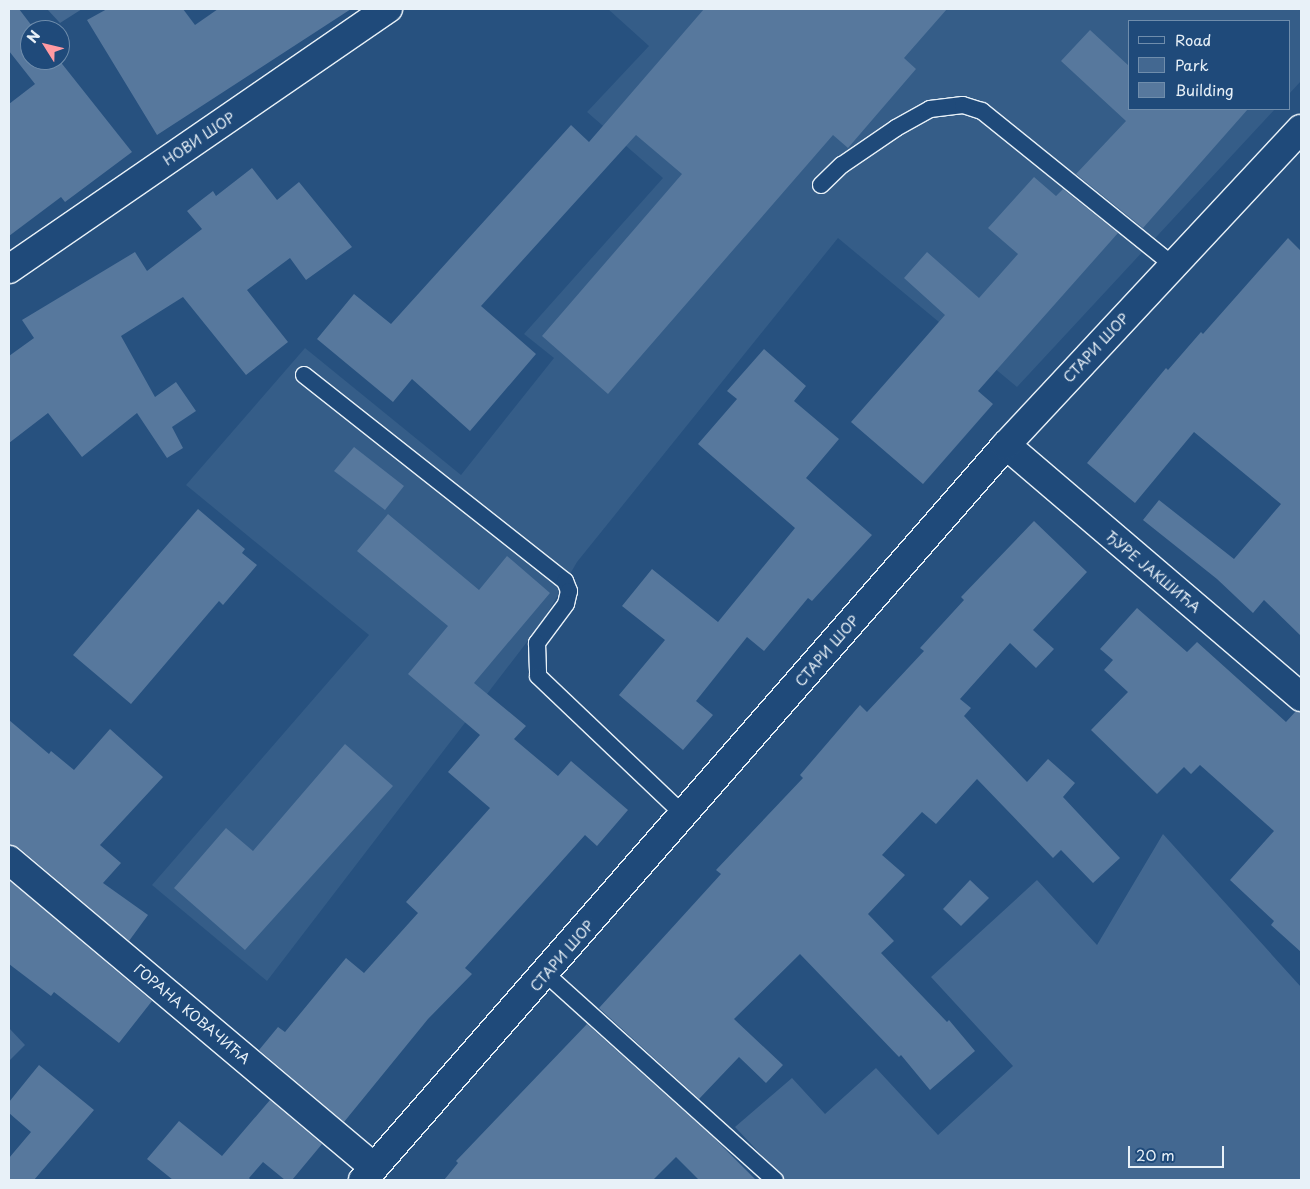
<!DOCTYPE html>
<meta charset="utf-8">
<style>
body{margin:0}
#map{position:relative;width:1310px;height:1189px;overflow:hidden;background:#27517f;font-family:"Playpen Sans",sans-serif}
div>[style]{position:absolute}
.built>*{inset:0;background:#355d88}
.green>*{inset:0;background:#436891}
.building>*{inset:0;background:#57789d}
.roads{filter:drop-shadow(1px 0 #e8f1f8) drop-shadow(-1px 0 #e8f1f8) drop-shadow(0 1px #e8f1f8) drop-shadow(0 -1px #e8f1f8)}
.service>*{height:16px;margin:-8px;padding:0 8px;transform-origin:8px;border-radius:8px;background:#1f4a7a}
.minor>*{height:28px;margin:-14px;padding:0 14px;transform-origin:14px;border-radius:14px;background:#1f4a7a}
.secondary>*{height:28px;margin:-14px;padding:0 14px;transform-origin:14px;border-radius:14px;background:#1f4a7a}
span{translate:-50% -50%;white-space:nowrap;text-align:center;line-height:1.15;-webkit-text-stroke:5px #1f4a7a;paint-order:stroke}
.street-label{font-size:14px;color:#e8f1f8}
.frame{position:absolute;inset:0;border:10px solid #e8f1f8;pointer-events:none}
.legend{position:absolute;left:1128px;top:20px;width:162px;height:90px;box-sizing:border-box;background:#1f4a7a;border:1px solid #6f8dac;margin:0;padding:6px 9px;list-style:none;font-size:15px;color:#e8f1f8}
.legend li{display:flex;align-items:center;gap:10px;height:25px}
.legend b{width:25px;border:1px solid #6f8dac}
.north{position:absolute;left:20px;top:20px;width:50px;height:50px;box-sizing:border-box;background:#1f4a7a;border:1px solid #6f8dac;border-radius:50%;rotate:306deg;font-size:14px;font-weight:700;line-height:20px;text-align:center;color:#e8f1f8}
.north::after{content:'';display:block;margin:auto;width:18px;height:22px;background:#ff9aa2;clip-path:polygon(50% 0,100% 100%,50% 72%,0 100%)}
.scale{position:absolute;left:1128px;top:1146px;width:96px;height:22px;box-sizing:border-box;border:2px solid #e8f1f8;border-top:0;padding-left:6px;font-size:15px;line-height:18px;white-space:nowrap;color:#e8f1f8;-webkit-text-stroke:4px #1f4a7a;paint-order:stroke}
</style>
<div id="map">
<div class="built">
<i style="clip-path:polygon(608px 9px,1301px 9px,1301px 81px,1289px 94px,1289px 21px,1129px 21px,1129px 109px,1275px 109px,1017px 387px,838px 238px,577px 562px,543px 621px,267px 981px,152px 885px,369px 635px,186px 485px,305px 348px,461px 475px,554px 358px,524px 334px,663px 178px,587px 112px,649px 46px)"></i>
</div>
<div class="green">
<i style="clip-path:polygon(47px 9px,82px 9px,60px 23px)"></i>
<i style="clip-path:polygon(1163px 834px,1301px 987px,1301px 1180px,785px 1180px,735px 1127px,792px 1078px,825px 1114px,876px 1068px,938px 1135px,1013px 1066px,931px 977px,1037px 880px,1097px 945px)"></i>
<i style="clip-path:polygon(9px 1028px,25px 1045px,9px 1061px)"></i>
</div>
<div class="building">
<i style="clip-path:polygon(9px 9px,19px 9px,35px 30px,30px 30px,30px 60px,59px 60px,132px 152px,65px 202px,61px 197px,9px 236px,9px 104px,35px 84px,9px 51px)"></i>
<i style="clip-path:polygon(107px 9px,183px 9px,195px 25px,218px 9px,351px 9px,157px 135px,87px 20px)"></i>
<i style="clip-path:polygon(704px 9px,947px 9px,904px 58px,916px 69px,848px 148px,833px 135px,608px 394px,542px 336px,682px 174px,636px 135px,481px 306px,536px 354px,470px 431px,412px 379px,393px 402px,317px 339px,354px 294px,391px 324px,571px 125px,589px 142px)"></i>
<i style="clip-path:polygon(1090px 30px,1129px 66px,1129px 109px,1248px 109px,1143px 228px,1076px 174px,1126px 121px,1061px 61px)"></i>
<i style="clip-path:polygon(252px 168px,277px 200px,299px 182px,352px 247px,306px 280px,290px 258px,247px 290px,288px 342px,246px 375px,183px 297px,121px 336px,155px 397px,176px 382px,196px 411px,172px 427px,183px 448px,167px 458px,137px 413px,82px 457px,48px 413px,9px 443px,9px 356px,34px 338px,22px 320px,135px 252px,147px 271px,202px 229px,187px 211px,213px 191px,216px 196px)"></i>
<i style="clip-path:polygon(1034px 177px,1056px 196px,1063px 189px,1118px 233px,978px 391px,993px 404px,923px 484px,851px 422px,945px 315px,904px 278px,927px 252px,979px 298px,1018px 254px,988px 228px)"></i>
<i style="clip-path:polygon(1288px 238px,1301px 251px,1301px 636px,1264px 600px,1253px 613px,1217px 579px,1143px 520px,1159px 500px,1234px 559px,1281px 504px,1194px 432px,1135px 503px,1087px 463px,1166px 368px,1168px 370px,1201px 332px,1203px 334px)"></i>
<i style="clip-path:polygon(764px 349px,806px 386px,794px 401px,839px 439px,806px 478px,872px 535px,812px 601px,808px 598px,764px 651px,747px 637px,696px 701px,713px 715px,683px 750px,619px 695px,665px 640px,622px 606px,652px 569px,718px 622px,795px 528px,698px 444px,737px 399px,727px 391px)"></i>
<i style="clip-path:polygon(354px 447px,404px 486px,385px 510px,334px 471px)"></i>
<i style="clip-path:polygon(198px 509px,245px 549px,242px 553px,257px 565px,223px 605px,219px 601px,131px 704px,73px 655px)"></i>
<i style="clip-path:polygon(388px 514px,479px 590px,507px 556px,550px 593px,474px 683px,526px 726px,514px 739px,558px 776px,571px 761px,628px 810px,597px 846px,585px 835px,542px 883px,465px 968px,472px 974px,428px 1019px,344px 1122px,259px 1050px,278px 1027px,285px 1032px,346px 958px,364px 973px,418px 913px,406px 902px,490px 808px,448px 772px,480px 735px,408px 674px,448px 626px,357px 551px)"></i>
<i style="clip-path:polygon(1034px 521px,1087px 572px,1033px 630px,1054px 649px,1036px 668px,1010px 643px,960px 699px,971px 708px,964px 716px,1027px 782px,1048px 759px,1075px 783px,1063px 797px,1120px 858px,1093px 883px,1061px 850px,1053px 858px,977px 779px,936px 824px,922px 812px,882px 855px,905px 875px,868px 914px,894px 941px,881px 953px,947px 1022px,949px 1020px,975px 1051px,930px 1090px,901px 1055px,899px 1057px,800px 954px,734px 1019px,783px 1065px,766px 1083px,739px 1057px,699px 1099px,599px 1008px,721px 874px,716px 870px,803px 778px,800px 775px,860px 705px,867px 712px,924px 651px,920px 648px,964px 600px,961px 597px)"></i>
<i style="clip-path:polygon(1137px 608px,1187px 652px,1197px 642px,1286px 722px,1296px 711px,1301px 712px,1301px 952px,1271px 925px,1274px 921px,1230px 880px,1274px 831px,1200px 765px,1191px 774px,1184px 767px,1157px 794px,1091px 730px,1128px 692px,1104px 670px,1113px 660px,1100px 649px)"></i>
<i style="clip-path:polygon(9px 720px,49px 754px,51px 751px,74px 770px,110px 729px,163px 777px,100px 845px,121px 863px,103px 883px,148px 915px,129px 941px,19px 848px,9px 845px)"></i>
<i style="clip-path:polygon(345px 744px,393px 786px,245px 950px,174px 888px,226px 828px,253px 851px)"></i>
<i style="clip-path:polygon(9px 880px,152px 1001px,119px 1043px,54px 992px,51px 996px,9px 964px)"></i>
<i style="clip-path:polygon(970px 880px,989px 898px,961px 926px,943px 909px)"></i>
<i style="clip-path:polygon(587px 1024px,715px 1139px,756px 1180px,699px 1180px,676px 1157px,653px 1180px,444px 1180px,458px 1163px,456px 1161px)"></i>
<i style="clip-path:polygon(39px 1065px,94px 1110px,34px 1180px,9px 1180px,9px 1158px,31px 1132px,9px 1113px,9px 1102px)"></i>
<i style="clip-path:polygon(270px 1100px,322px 1144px,292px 1180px,285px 1180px,263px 1162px,249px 1178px,251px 1180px,173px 1180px,147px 1159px,179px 1121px,222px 1156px)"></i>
</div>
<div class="roads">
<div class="service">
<i style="left:821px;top:185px;width:29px;rotate:-44deg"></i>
<i style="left:842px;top:165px;width:65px;rotate:-34.4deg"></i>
<i style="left:896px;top:128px;width:39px;rotate:-29deg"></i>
<i style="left:930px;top:109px;width:33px;rotate:-7deg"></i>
<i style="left:963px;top:105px;width:20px;rotate:18deg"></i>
<i style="left:982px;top:111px;width:245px;rotate:38.9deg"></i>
<i style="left:304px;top:375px;width:333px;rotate:38.3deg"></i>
<i style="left:565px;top:581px;width:11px;rotate:68deg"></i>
<i style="left:569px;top:591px;width:13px;rotate:103deg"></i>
<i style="left:566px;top:604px;width:49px;rotate:126.6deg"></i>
<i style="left:537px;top:643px;width:33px;rotate:88deg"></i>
<i style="left:538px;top:676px;width:202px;rotate:43.6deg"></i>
<i style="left:546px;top:974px;width:308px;rotate:42deg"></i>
</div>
<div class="minor">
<i style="left:9px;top:269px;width:460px;rotate:-34.5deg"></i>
<i style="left:1006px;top:445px;width:388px;rotate:40.5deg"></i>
<i style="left:9px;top:860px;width:477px;rotate:40.1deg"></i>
</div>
<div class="secondary">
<i style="left:363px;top:1180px;width:977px;rotate:-48.82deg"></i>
<i style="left:1006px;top:445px;width:432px;rotate:-47deg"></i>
</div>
</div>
<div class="street-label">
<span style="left:199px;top:139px;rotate:-34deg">НОВИ ШОР</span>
<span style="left:1096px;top:348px;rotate:-47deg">СТАРИ ШОР</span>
<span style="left:1153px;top:572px;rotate:40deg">ЂУРЕ ЈАКШИЋА</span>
<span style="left:827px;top:651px;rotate:-49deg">СТАРИ ШОР</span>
<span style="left:562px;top:956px;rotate:-49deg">СТАРИ ШОР</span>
<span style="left:192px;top:1014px;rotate:40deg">ГОРАНА КОВАЧИЋА</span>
</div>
<div class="frame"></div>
<ul class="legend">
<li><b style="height:6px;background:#1f4a7a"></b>Road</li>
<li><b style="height:14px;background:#436891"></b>Park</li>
<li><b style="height:14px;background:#57789d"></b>Building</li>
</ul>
<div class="north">N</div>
<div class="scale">20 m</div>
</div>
